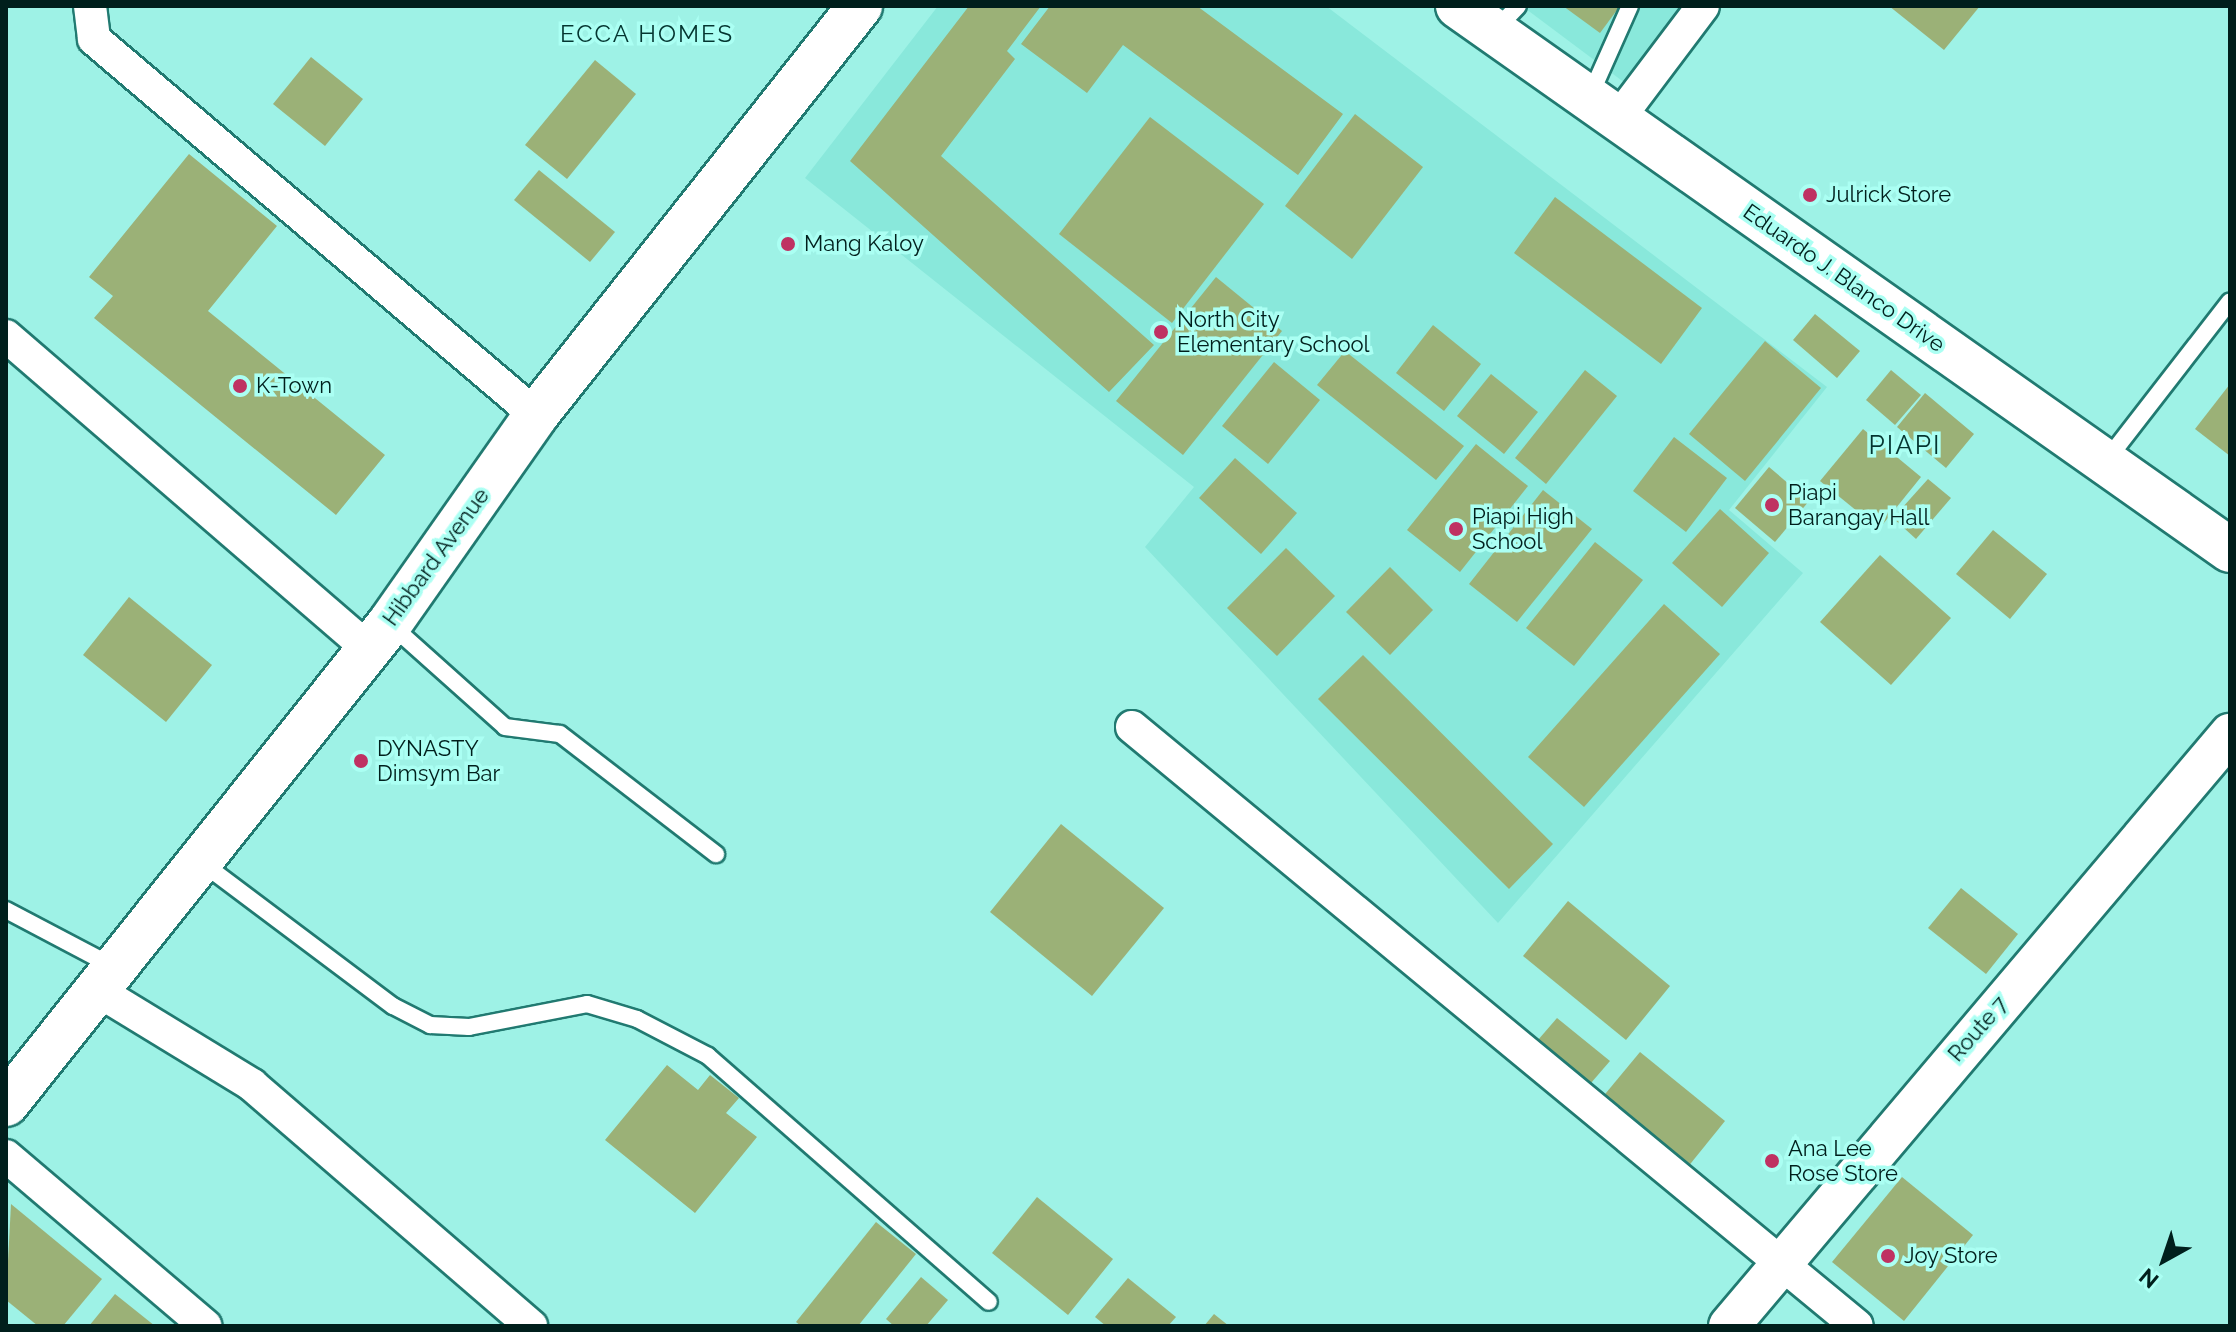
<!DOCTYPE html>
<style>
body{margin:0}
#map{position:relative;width:2236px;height:1332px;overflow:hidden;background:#9ef2e6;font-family:Raleway,sans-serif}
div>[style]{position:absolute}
.built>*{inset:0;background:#89e8db}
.building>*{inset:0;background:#9bb177}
.roads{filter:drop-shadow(2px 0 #217a71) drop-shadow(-2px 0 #217a71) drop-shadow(0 2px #217a71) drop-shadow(0 -2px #217a71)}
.service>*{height:16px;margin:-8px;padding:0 8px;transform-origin:8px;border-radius:8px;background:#fff}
.minor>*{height:32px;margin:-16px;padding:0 16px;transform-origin:16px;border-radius:16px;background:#fff}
.tertiary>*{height:40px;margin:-20px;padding:0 20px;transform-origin:20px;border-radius:20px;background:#fff}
.secondary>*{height:44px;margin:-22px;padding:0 22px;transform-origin:22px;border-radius:22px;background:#fff}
.dots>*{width:22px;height:22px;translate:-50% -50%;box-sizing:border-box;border:4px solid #abfff3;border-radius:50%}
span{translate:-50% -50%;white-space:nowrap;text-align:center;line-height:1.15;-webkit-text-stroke:7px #abfff3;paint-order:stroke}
.poi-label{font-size:22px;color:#001f1c}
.left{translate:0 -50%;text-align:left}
.street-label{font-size:22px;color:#001f1c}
.neighbourhood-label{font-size:24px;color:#043530;letter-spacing:2px}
.quarter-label{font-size:26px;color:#043530;letter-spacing:2px}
.frame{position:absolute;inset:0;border:8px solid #001f1c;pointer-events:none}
.north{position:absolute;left:2124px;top:1220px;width:80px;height:80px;-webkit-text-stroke:6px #abfff3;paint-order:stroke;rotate:220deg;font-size:22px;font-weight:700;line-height:32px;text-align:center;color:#001f1c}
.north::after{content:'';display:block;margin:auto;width:28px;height:36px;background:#001f1c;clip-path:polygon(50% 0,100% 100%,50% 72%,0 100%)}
</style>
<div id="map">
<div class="built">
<i style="clip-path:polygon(938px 6px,1326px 6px,1827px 387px,1729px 510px,1803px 573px,1498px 923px,1145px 547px,1194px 487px,805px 178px)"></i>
<i style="clip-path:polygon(1522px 6px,1683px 6px,1625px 83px)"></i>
</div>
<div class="building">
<i style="clip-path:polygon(969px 6px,1041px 6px,1007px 51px,1015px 59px,941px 156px,1154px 345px,1109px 392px,850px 161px)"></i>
<i style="clip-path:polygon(1050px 6px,1197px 6px,1343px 114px,1298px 175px,1123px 45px,1087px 93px,1021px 44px)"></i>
<i style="clip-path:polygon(1563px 6px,1620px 6px,1600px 33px)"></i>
<i style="clip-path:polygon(1889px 6px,1980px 6px,1944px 50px)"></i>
<i style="clip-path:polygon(311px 57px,363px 99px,325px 146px,273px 104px)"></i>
<i style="clip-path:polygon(595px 60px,636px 94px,567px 179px,525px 145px)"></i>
<i style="clip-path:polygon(1355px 114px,1423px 167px,1352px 259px,1285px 206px)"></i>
<i style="clip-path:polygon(1150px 117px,1264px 204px,1172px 323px,1059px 234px)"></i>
<i style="clip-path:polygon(189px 154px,277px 226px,208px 311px,385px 455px,336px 515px,94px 318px,113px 296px,89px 277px)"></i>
<i style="clip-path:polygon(539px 170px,615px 232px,590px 262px,514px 200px)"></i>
<i style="clip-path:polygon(1555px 197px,1702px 308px,1661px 364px,1514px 253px)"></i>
<i style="clip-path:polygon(1216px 277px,1282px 331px,1183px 455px,1116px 401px)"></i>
<i style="clip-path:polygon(1815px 314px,1860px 351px,1837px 378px,1793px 340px)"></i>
<i style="clip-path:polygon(1433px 325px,1481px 364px,1444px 411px,1396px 373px)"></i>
<i style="clip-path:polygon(1765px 341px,1821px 388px,1745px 481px,1689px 434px)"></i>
<i style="clip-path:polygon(1345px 351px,1464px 446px,1436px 480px,1317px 385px)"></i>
<i style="clip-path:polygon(1274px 362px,1320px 400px,1268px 464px,1222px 426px)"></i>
<i style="clip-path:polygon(1585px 370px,1617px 396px,1546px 484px,1515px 458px)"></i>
<i style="clip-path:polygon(1891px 370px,1921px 395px,1895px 425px,1866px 400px)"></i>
<i style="clip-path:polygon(1491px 374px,1538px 412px,1504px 454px,1457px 416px)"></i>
<i style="clip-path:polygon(2230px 384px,2230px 456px,2195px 429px)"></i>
<i style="clip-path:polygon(1925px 393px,1974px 434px,1946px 468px,1897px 427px)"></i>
<i style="clip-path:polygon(1863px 429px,1921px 477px,1879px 529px,1820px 481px)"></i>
<i style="clip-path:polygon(1674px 437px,1727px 478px,1686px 532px,1633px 491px)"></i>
<i style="clip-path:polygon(1476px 444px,1528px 486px,1460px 572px,1407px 530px)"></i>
<i style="clip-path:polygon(1235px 458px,1297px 513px,1261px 554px,1199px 498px)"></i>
<i style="clip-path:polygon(1769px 467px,1809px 501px,1775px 542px,1735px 508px)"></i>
<i style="clip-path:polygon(1928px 479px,1951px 498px,1916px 539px,1893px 518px)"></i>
<i style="clip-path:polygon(1543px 490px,1592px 529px,1517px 622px,1469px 584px)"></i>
<i style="clip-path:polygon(1720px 509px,1769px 553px,1722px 607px,1672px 563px)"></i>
<i style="clip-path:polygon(1993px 530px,2047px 574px,2010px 619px,1956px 574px)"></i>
<i style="clip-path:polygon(1595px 542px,1643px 580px,1574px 666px,1526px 628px)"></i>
<i style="clip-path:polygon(1286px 548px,1335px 596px,1277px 656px,1227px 608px)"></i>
<i style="clip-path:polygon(1880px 555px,1951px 618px,1891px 685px,1820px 622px)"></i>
<i style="clip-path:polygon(1390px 567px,1433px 610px,1390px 655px,1346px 612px)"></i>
<i style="clip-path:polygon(129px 597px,212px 665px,166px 722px,83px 655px)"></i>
<i style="clip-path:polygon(1664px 604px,1720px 654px,1584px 807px,1528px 757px)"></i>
<i style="clip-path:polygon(1363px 655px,1553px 844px,1509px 889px,1318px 699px)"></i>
<i style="clip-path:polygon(1061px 824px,1164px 908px,1092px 996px,990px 912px)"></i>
<i style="clip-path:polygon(1961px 888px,2018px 934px,1986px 974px,1928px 928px)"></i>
<i style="clip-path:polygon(1568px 901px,1670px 986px,1626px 1040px,1523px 956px)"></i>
<i style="clip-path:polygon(1557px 1018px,1610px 1061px,1591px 1083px,1538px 1040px)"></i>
<i style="clip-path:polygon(1640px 1052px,1725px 1121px,1687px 1168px,1601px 1099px)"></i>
<i style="clip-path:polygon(667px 1065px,698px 1090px,710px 1075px,739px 1098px,726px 1113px,757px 1137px,695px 1213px,605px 1140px)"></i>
<i style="clip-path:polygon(1902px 1177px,1973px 1235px,1904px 1321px,1832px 1262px)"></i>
<i style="clip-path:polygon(1037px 1197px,1113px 1259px,1068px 1315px,992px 1253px)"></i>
<i style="clip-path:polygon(11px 1204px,102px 1279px,63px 1326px,38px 1326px,6px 1300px)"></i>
<i style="clip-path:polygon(876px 1222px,916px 1254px,858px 1326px,801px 1326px,796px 1322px)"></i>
<i style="clip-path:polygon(921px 1277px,948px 1300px,926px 1326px,894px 1326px,886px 1319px)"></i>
<i style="clip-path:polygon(1128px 1278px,1176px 1317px,1168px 1326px,1106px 1326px,1095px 1317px)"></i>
<i style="clip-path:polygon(115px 1294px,155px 1326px,89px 1326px)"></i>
<i style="clip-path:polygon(1214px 1314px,1229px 1326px,1204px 1326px)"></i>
</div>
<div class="roads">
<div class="service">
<i style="left:1495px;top:30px;width:33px;rotate:-46deg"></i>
<i style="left:1589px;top:98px;width:101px;rotate:-66deg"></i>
<i style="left:2106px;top:461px;width:202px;rotate:-52.2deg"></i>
<i style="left:390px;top:624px;width:154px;rotate:41.8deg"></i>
<i style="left:505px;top:727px;width:55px;rotate:7.3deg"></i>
<i style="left:560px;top:734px;width:197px;rotate:37.6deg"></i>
<i style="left:201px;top:862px;width:240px;rotate:36.9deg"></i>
<i style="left:393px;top:1006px;width:42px;rotate:27.2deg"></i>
<i style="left:430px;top:1025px;width:39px;rotate:3deg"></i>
<i style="left:469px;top:1027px;width:120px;rotate:-11deg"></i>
<i style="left:587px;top:1004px;width:52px;rotate:16.7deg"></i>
<i style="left:637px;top:1019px;width:80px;rotate:27.5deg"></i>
<i style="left:708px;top:1056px;width:373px;rotate:41.2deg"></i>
<i style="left:6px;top:910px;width:120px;rotate:27.8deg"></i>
</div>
<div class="minor">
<i style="left:90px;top:6px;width:33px;rotate:83deg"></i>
<i style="left:94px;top:39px;width:580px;rotate:40.39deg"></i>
<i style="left:1618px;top:119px;width:141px;rotate:-53deg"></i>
<i style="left:6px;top:336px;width:477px;rotate:40.8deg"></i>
<i style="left:1132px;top:727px;width:940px;rotate:39.56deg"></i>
<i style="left:95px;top:989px;width:184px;rotate:31.4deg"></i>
<i style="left:252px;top:1085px;width:369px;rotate:40.8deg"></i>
<i style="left:6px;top:1156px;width:262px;rotate:40.4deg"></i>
</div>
<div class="tertiary">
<i style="left:1729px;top:1326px;width:776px;rotate:-49.76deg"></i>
</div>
<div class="secondary">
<i style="left:1458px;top:6px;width:944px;rotate:35.17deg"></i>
<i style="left:6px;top:1104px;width:615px;rotate:-51.4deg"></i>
<i style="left:390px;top:623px;width:254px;rotate:-54.9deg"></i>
<i style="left:536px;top:415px;width:522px;rotate:-51.61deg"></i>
</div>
</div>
<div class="dots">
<i style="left:1810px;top:195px;background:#bf3262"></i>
<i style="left:788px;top:244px;background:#bf3262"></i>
<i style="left:1161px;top:332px;background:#bf3262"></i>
<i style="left:240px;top:386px;background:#bf3262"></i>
<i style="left:1772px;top:505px;background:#bf3262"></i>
<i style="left:1456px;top:529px;background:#bf3262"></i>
<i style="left:361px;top:761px;background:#bf3262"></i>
<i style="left:1772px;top:1161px;background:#bf3262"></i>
<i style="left:1888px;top:1256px;background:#bf3262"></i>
</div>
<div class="poi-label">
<span class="left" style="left:1826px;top:195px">Julrick Store</span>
<span class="left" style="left:804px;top:244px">Mang Kaloy</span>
<span class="left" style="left:1177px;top:332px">North City<br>Elementary School</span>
<span class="left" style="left:256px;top:386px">K-Town</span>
<span class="left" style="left:1788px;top:505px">Piapi<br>Barangay Hall</span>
<span class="left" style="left:1472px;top:529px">Piapi High<br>School</span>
<span class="left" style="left:377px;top:761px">DYNASTY<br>Dimsym Bar</span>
<span class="left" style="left:1788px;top:1161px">Ana Lee<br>Rose Store</span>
<span class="left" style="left:1904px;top:1256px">Joy Store</span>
</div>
<div class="street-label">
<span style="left:1844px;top:278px;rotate:35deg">Eduardo J. Blanco Drive</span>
<span style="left:436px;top:557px;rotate:-54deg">Hibbard Avenue</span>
<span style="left:1978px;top:1029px;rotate:-49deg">Route 7</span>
</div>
<div class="neighbourhood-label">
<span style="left:647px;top:34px">ECCA HOMES</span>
</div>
<div class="quarter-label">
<span style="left:1905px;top:446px">PIAPI</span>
</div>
<div class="frame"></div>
<div class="north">N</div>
</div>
